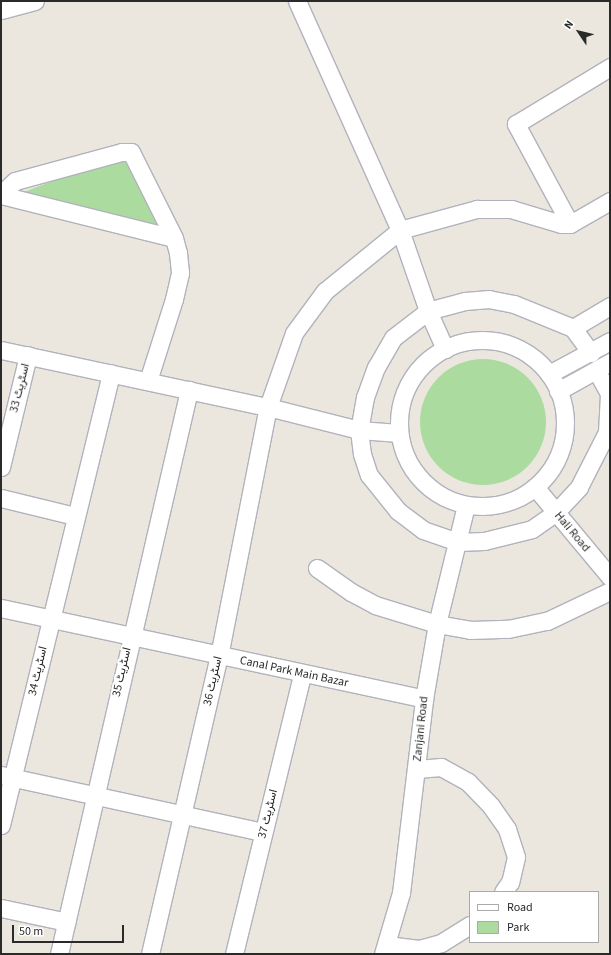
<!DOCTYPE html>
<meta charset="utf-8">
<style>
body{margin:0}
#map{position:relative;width:611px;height:955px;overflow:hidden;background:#ebe7de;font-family:"Source Sans 3",Vazirmatn,sans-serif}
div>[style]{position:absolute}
.green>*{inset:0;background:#acdba0}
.round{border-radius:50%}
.roads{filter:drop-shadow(1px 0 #b1b2bc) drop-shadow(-1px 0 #b1b2bc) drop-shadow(0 1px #b1b2bc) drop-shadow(0 -1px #b1b2bc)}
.minor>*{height:17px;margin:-8.5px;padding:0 8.5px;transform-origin:8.5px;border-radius:8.5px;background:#fff}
.minor>.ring{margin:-8.5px;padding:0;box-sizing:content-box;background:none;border:17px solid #fff;border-radius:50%}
span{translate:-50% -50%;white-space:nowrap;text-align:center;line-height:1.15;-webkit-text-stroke:4px #fff;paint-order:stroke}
.street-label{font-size:12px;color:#2a2a2a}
.frame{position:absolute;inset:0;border:2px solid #2a2a2a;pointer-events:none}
.legend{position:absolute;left:469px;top:891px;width:130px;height:52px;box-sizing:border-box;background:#fff;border:1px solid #aaa;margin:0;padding:5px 7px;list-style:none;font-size:12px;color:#2a2a2a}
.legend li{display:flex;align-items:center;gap:8px;height:20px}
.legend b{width:20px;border:1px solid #aaa}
.north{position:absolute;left:559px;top:12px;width:40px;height:40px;-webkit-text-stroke:3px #fff;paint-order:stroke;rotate:305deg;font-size:11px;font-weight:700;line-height:16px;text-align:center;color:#2a2a2a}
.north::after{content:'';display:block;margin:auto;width:14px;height:18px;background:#2a2a2a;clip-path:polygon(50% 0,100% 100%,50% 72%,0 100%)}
.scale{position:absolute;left:12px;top:925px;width:112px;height:18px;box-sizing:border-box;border:2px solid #2a2a2a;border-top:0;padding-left:5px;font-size:12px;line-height:14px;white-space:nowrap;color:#2a2a2a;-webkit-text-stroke:3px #fff;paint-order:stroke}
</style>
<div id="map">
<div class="green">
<i style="clip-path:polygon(119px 156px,127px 157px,161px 230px,21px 193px)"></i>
<i class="round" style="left:420px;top:359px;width:126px;height:126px"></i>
</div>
<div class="roads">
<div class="minor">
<i style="left:297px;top:1px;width:251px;rotate:65.8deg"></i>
<i style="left:400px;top:230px;width:86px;rotate:70.9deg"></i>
<i style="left:428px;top:311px;width:42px;rotate:65.9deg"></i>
<i style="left:1px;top:10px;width:35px;rotate:-15deg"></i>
<i style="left:1px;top:194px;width:19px;rotate:-43deg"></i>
<i style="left:15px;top:181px;width:111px;rotate:-15.2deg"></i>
<i style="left:122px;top:152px;width:9px"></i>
<i style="left:131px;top:152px;width:96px;rotate:63.4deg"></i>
<i style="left:174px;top:238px;width:16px;rotate:75deg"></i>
<i style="left:178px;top:253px;width:20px;rotate:84deg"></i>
<i style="left:180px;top:273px;width:27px;rotate:103deg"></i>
<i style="left:174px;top:299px;width:86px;rotate:107.6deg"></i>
<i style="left:1px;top:195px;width:178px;rotate:14deg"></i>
<i style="left:570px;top:224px;width:114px;rotate:-118.4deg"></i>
<i style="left:516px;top:124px;width:110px;rotate:-31.2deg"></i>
<i style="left:573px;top:328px;width:43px;rotate:-30.7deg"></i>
<i class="ring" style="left:399px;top:340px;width:149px;height:149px"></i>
<i style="left:1px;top:350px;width:273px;rotate:12.1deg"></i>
<i style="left:268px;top:407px;width:94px;rotate:14.2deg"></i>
<i style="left:359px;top:430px;width:40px;rotate:4.3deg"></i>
<i style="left:591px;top:353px;width:31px;rotate:-126deg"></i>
<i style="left:573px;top:328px;width:64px;rotate:-157.9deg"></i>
<i style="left:514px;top:304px;width:25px;rotate:-169deg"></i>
<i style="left:489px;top:299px;width:24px;rotate:175deg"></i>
<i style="left:465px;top:301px;width:38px;rotate:165deg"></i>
<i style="left:428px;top:311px;width:44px;rotate:142.4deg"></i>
<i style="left:393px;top:338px;width:34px;rotate:120deg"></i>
<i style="left:376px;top:367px;width:32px;rotate:110deg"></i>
<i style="left:365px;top:397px;width:34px;rotate:100deg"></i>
<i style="left:359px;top:430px;width:24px;rotate:83deg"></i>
<i style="left:362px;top:454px;width:22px;rotate:72deg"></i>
<i style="left:369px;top:475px;width:46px;rotate:51.1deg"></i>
<i style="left:398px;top:511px;width:31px;rotate:37deg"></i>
<i style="left:423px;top:530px;width:36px;rotate:19deg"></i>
<i style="left:457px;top:542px;width:27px;rotate:-2deg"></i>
<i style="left:484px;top:541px;width:49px;rotate:-14deg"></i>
<i style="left:532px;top:529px;width:29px;rotate:-35deg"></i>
<i style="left:556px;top:512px;width:34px;rotate:-47deg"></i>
<i style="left:579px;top:487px;width:62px;rotate:-63deg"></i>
<i style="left:607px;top:432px;width:36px;rotate:-87deg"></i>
<i style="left:596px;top:370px;width:29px;rotate:61deg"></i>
<i style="left:549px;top:374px;width:69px;rotate:-28.4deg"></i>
<i style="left:558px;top:391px;width:60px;rotate:-29.1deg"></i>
<i style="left:1px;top:467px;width:115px;rotate:-76.4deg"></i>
<i style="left:535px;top:487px;width:117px;rotate:50.2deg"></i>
<i style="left:1px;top:498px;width:76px;rotate:13.7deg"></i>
<i style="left:317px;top:568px;width:42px;rotate:35.2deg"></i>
<i style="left:351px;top:592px;width:27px;rotate:28deg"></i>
<i style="left:375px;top:605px;width:65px;rotate:17deg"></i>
<i style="left:437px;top:624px;width:34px;rotate:10deg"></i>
<i style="left:470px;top:630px;width:38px;rotate:-2deg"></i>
<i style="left:508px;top:629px;width:40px;rotate:-12deg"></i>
<i style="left:547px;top:621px;width:70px;rotate:-25.5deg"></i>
<i style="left:1px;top:608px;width:433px;rotate:12.1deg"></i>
<i style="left:417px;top:769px;width:24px;rotate:-5deg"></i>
<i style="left:441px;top:767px;width:31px;rotate:29deg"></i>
<i style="left:468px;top:782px;width:33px;rotate:46deg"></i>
<i style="left:491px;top:806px;width:28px;rotate:55deg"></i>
<i style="left:507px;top:829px;width:29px;rotate:72deg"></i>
<i style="left:516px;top:857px;width:26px;rotate:103deg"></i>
<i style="left:510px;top:882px;width:12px;rotate:125deg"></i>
<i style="left:1px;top:775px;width:268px;rotate:12.3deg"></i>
<i style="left:1px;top:825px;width:465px;rotate:-76.3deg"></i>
<i style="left:1px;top:908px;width:67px;rotate:12deg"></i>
<i style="left:387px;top:945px;width:32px;rotate:7deg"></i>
<i style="left:419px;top:949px;width:23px;rotate:-15deg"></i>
<i style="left:441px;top:943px;width:34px;rotate:-32deg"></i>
<i style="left:59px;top:954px;width:579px;rotate:-77.02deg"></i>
<i style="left:150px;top:954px;width:306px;rotate:-77deg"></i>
<i style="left:219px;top:656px;width:254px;rotate:-78.9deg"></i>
<i style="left:268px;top:407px;width:78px;rotate:-70.6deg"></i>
<i style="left:294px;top:333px;width:52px;rotate:-53.6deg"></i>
<i style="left:325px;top:291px;width:97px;rotate:-39.1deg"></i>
<i style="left:400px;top:230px;width:80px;rotate:-15.3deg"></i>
<i style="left:477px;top:209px;width:34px"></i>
<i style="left:511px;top:209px;width:52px;rotate:16.7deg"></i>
<i style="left:561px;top:224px;width:9px"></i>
<i style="left:570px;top:224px;width:46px;rotate:-29.9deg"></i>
<i style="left:234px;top:954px;width:288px;rotate:-76.3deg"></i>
<i style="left:383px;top:954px;width:64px;rotate:-73.6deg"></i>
<i style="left:401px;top:893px;width:195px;rotate:-83.2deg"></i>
<i style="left:424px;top:699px;width:76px;rotate:-80.2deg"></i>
<i style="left:437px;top:624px;width:122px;rotate:-76.3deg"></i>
</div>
</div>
<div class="street-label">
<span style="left:20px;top:388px;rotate:-76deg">اسٹریٹ 33</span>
<span style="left:572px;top:532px;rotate:50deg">Hali Road</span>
<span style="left:38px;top:671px;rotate:-77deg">اسٹریٹ 34</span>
<span style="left:122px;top:672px;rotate:-77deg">اسٹریٹ 35</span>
<span style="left:294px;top:672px;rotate:12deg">Canal Park Main Bazar</span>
<span style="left:213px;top:681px;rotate:-77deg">اسٹریٹ 36</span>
<span style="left:421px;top:729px;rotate:-84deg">Zanjani Road</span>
<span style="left:268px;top:814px;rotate:-76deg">اسٹریٹ 37</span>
</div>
<div class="frame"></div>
<ul class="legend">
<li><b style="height:5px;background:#fff"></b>Road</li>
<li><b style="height:11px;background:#acdba0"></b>Park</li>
</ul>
<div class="north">N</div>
<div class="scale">50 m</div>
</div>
